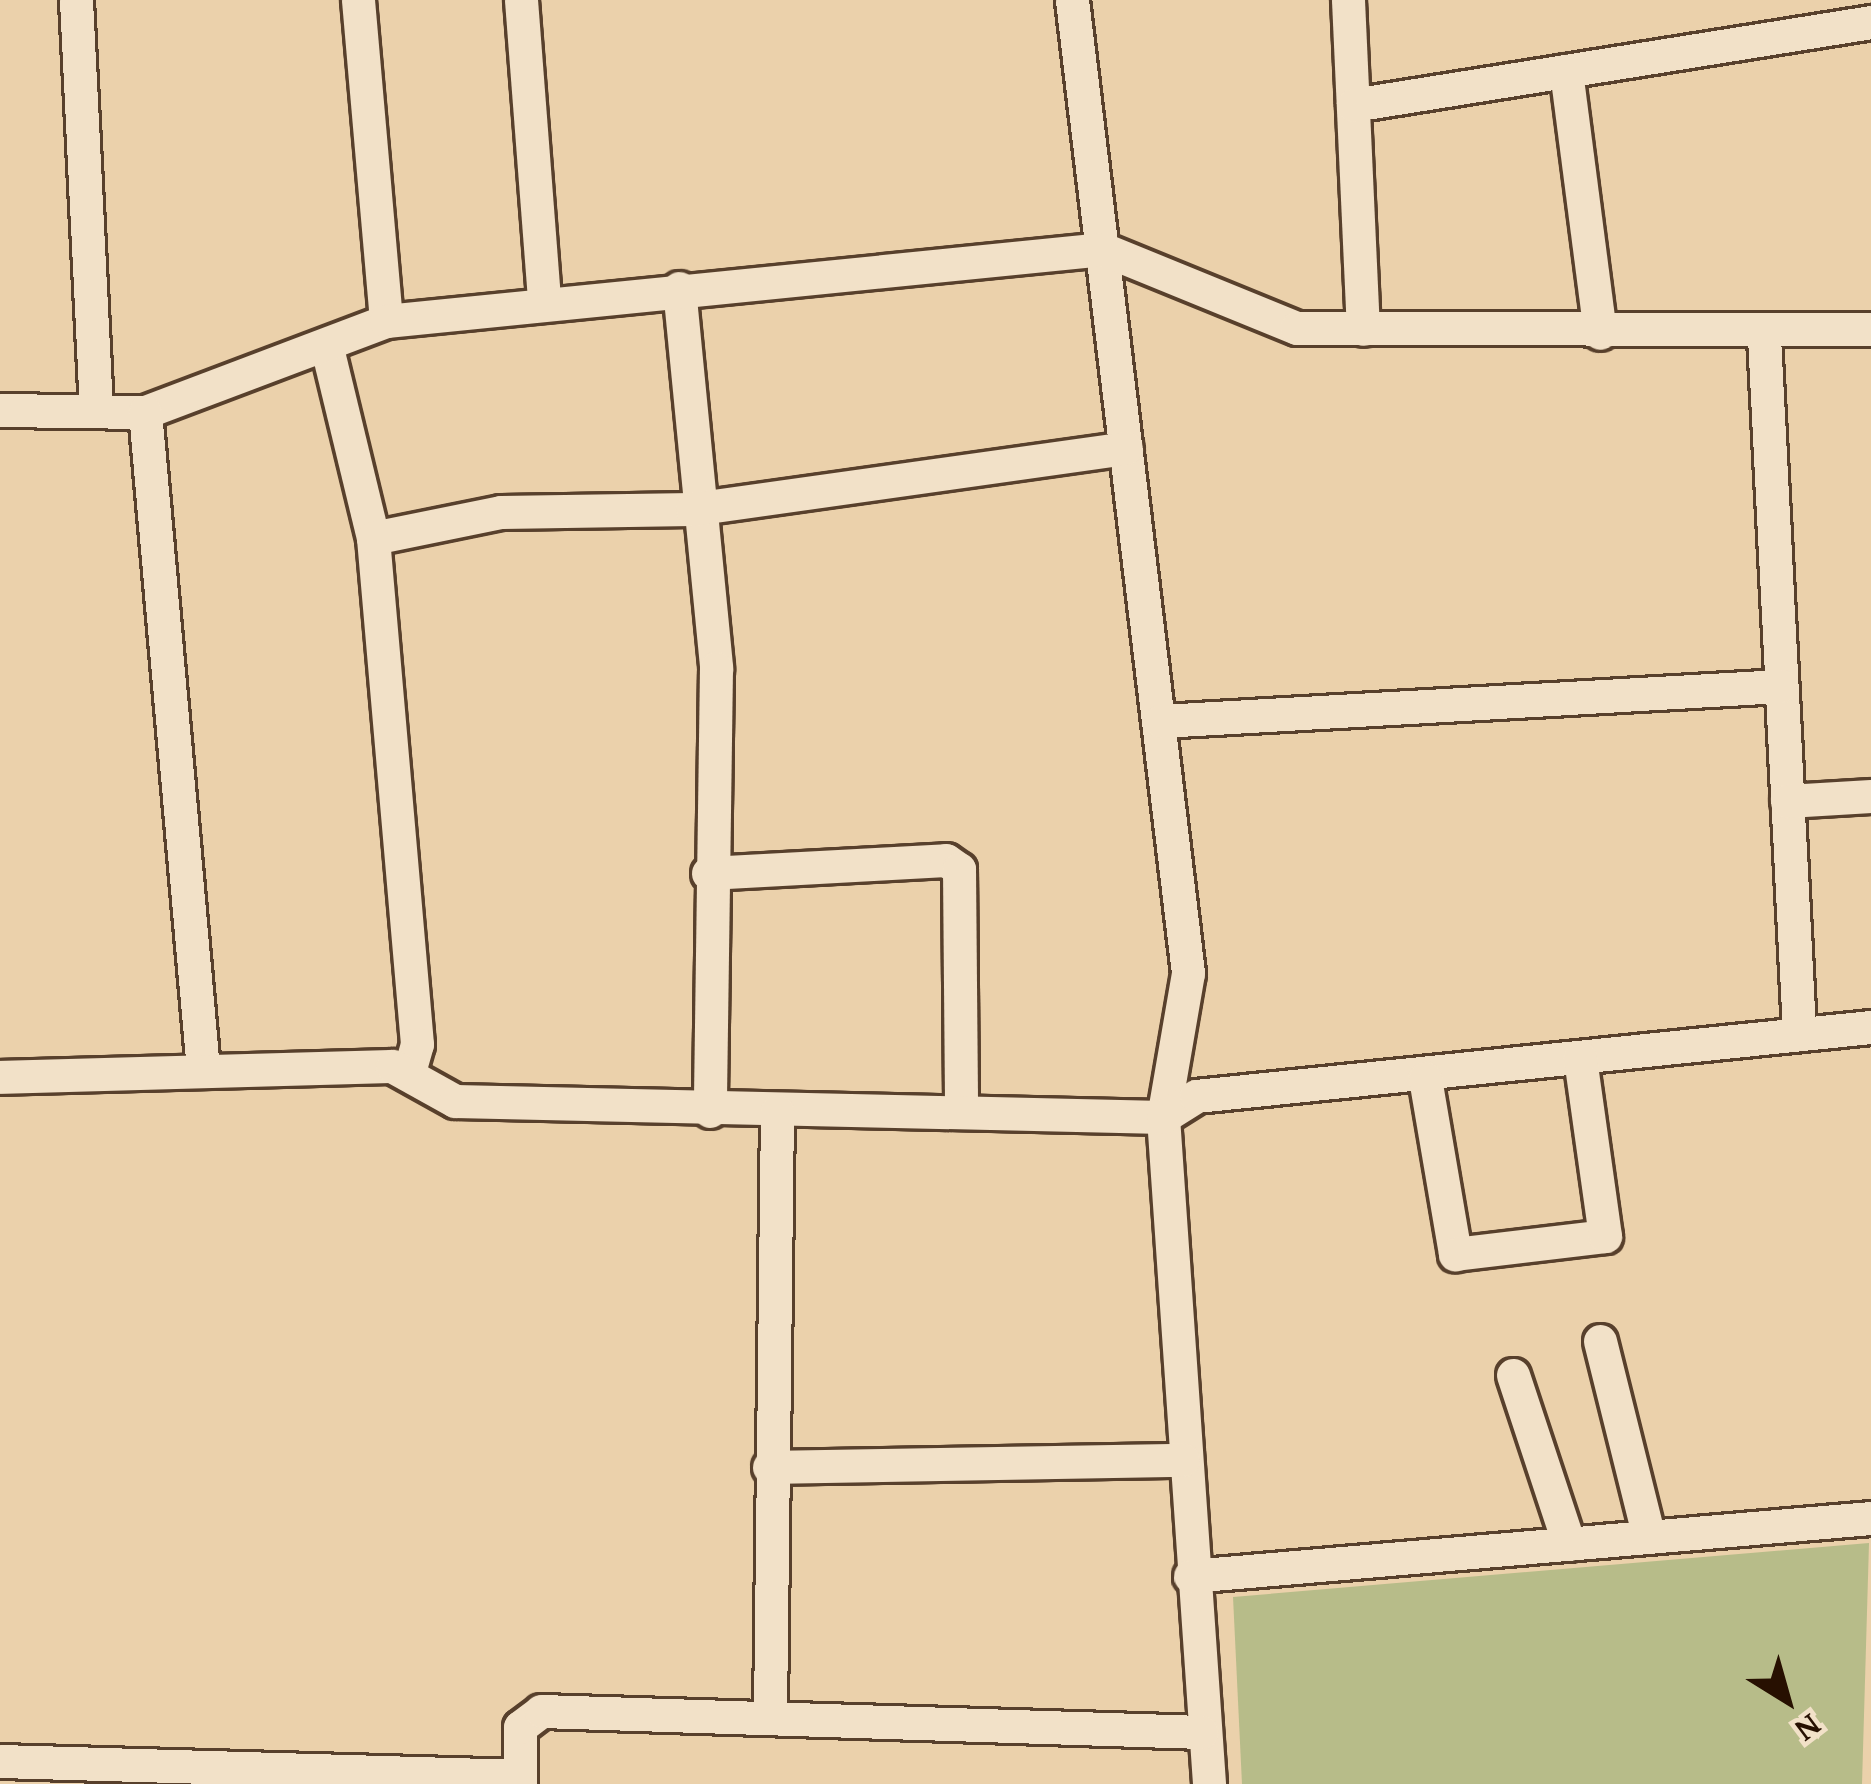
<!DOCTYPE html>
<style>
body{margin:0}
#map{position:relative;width:1871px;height:1784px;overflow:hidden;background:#ebd1ab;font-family:"Gentium Book Plus",serif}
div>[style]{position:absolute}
.green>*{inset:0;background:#b7bc89}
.roads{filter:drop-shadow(3px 0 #58402c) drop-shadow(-3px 0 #58402c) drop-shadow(0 3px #58402c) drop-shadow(0 -3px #58402c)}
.minor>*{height:33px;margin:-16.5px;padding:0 16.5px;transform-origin:16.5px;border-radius:16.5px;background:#f2e1c8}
span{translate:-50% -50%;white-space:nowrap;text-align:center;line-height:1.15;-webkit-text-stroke:10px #f2e1c8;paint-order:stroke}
.north{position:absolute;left:1727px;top:1640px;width:120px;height:120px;-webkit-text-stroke:9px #f2e1c8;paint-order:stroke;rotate:143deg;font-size:33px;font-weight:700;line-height:48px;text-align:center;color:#271001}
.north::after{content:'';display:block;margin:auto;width:42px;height:54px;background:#271001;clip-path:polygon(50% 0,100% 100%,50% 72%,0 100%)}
</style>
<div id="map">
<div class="green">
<i style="clip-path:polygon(1869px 1543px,1862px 1784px,1242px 1784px,1233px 1597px)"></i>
</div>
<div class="roads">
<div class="minor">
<i style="left:76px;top:0;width:408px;rotate:87.2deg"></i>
<i style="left:358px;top:0;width:322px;rotate:85deg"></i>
<i style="left:521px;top:0;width:302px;rotate:85.6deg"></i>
<i style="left:1072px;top:0;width:980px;rotate:83.2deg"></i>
<i style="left:1188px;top:973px;width:146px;rotate:99.8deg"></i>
<i style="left:1163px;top:1117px;width:669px;rotate:86.05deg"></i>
<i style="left:1348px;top:0;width:329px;rotate:87.4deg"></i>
<i style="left:1566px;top:71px;width:264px;rotate:82.6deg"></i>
<i style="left:1353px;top:105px;width:525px;rotate:-9.1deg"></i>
<i style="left:679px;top:288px;width:382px;rotate:84.4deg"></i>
<i style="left:716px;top:668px;width:443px;rotate:90.8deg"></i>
<i style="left:1764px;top:337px;width:695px;rotate:87.11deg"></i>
<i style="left:328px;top:352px;width:191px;rotate:76.4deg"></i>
<i style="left:373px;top:538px;width:508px;rotate:85.03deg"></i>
<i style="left:417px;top:1044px;width:29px;rotate:106deg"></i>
<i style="left:0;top:410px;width:145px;rotate:0.8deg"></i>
<i style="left:145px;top:412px;width:258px;rotate:-20.7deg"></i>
<i style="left:386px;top:321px;width:721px;rotate:-5.73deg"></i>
<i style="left:1103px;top:249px;width:209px;rotate:22.2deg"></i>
<i style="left:1297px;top:328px;width:574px;rotate:0.1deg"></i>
<i style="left:145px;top:412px;width:661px;rotate:84.96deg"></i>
<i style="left:373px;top:538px;width:131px;rotate:-11.5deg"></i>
<i style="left:501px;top:512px;width:191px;rotate:-0.9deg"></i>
<i style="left:692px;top:509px;width:438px;rotate:-8deg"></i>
<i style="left:1161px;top:721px;width:621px;rotate:-3.23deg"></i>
<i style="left:1787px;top:801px;width:84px;rotate:-3.4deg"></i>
<i style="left:708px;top:873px;width:238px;rotate:-3.1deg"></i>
<i style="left:946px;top:860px;width:16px;rotate:35deg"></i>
<i style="left:959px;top:869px;width:240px;rotate:89.5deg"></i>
<i style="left:0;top:1077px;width:392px;rotate:-1.6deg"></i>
<i style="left:392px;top:1066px;width:72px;rotate:29.1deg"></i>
<i style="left:455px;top:1101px;width:708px;rotate:1.29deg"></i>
<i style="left:1163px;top:1117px;width:39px;rotate:-32deg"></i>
<i style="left:1196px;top:1096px;width:679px;rotate:-5.84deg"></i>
<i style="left:1425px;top:1078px;width:179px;rotate:80.3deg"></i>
<i style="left:1455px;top:1254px;width:151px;rotate:-6.8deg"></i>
<i style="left:1605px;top:1236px;width:180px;rotate:-98deg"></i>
<i style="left:1600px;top:1341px;width:202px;rotate:76deg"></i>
<i style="left:1513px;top:1375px;width:178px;rotate:71.7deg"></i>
<i style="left:769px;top:1467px;width:414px;rotate:-1deg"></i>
<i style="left:1190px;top:1576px;width:683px;rotate:-4.87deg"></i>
<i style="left:770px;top:1716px;width:605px;rotate:-89.34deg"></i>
<i style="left:0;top:1761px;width:520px;rotate:1.65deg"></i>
<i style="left:520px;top:1784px;width:57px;rotate:-90deg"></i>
<i style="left:520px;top:1727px;width:26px;rotate:-37deg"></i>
<i style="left:541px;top:1711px;width:661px;rotate:1.82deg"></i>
</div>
</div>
<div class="north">N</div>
</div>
